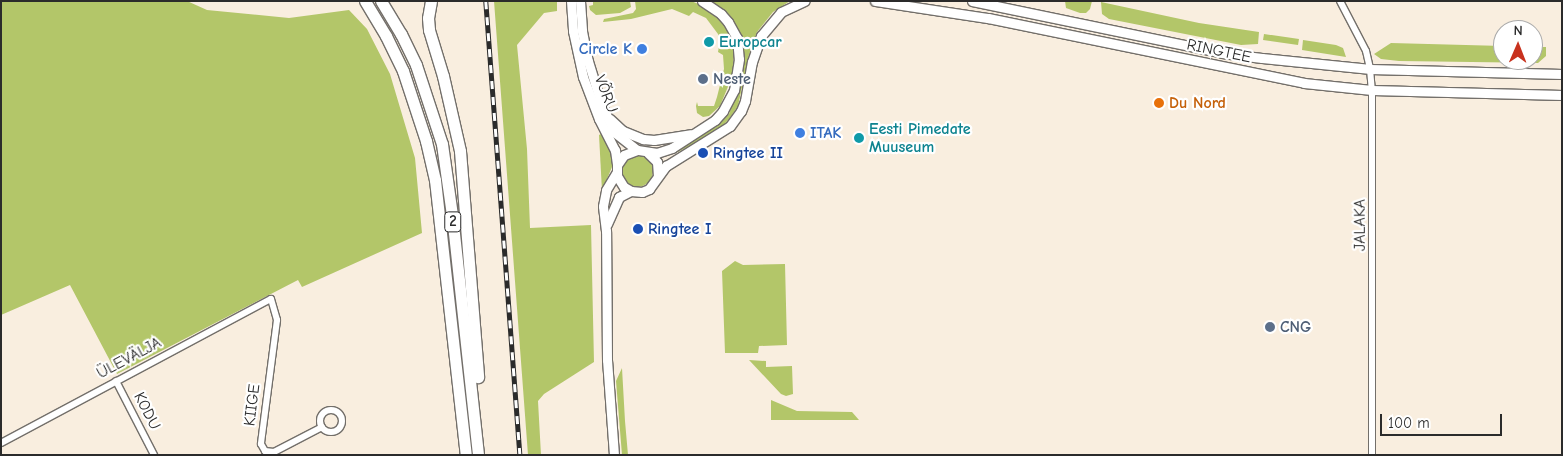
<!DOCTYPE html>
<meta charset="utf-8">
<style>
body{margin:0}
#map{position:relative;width:1563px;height:456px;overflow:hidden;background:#f9eedf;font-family:"Comic Neue",sans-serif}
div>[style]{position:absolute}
.green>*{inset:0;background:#b3c669}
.round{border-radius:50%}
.roads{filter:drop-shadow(1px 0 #736f6a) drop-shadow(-1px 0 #736f6a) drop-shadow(0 1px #736f6a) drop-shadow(0 -1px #736f6a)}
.street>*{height:6px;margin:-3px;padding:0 3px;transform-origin:3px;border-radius:3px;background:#fff}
.street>.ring{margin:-3px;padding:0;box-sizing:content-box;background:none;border:6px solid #fff;border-radius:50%}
.secondary>*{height:9px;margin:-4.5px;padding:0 4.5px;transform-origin:4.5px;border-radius:4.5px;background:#fff}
.highway>*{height:11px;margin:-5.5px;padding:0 5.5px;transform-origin:5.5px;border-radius:5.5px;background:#fff}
.rail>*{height:4.5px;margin-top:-2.25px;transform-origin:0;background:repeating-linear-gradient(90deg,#fff 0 8px,#2b2b2b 0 16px);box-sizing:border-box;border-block:1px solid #2b2b2b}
.dots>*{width:14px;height:14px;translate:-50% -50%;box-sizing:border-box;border:2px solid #fff;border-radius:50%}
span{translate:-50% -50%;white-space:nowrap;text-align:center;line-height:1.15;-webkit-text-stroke:4.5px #fff;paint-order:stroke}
.shield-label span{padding:1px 4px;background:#fff;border:1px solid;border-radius:4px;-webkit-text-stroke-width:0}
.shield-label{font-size:15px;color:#2b2b2b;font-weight:700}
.culture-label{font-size:16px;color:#0d838f;font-weight:700}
.left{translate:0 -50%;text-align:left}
.shop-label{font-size:16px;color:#366cbe;font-weight:700}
.right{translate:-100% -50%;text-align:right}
.street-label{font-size:16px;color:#2b2b2b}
.service-label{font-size:16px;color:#4e5e75;font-weight:700}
.food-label{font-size:16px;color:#c56008;font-weight:700}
.transit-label{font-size:16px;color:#164399;font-weight:700}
.frame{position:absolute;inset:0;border:2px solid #2b2b2b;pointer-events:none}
.north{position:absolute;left:1493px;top:20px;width:50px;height:50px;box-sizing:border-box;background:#fff;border:1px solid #aaa;border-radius:50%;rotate:1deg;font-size:14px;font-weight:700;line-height:20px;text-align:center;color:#2b2b2b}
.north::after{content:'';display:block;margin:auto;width:18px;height:22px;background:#c8321e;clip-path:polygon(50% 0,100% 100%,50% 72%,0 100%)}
.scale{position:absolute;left:1380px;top:414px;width:122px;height:22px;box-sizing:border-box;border:2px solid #2b2b2b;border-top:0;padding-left:6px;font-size:15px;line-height:18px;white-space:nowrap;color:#2b2b2b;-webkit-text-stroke:4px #fff;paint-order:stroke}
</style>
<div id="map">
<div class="green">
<i style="clip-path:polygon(1px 1px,187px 1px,207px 10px,289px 18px,349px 10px,367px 29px,390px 74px,415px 158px,422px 233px,302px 287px,298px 280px,117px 374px,70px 285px,1px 315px)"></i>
<i style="clip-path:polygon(494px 1px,557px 1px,557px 11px,544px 13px,517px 45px,527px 149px,530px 228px,591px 225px,594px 362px,544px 394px,538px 401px,541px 455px,528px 455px)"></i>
<i style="clip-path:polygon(593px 1px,630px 1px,631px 7px,620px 13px,596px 15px,590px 10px,589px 6px,593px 5px)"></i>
<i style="clip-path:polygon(635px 1px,691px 1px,701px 5px,719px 18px,731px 36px,734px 55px,732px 77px,720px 106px,709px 116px,703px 117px,697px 113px,696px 106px,697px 102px,698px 106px,714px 106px,717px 97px,724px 69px,723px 55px,718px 52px,720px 40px,718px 34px,706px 18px,693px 12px,689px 16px,672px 9px,631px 19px,603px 22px,604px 19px,633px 13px,636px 9px)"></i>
<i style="clip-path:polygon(710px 1px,790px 1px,773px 12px,757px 32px,749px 55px,738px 106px,729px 119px,718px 131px,678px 152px,676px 148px,716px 127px,729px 114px,739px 82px,739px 36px,733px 22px,721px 9px)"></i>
<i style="clip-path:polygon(1065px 1px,1092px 1px,1090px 9px,1086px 13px,1080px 13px,1066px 8px)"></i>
<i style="clip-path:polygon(1101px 2px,1199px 23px,1259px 32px,1258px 44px,1241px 45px,1109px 19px,1102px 14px)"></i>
<i style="clip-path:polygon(1264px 34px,1299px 39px,1298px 45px,1263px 40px)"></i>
<i style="clip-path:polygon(1303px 40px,1336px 45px,1343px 48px,1346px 57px,1302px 50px)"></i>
<i style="clip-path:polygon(1391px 43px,1503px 46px,1503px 60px,1533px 60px,1533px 47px,1546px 47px,1546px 56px,1538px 63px,1399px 61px,1381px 59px,1374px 54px)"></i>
<i style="clip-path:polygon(601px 134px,613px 157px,612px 167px,602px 191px,599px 135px)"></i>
<i class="round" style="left:621px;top:155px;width:32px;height:32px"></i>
<i style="clip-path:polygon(735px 261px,743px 265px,785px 264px,787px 345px,759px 346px,758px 353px,725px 353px,722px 271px)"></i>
<i style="clip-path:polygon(749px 360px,766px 361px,766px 367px,792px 366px,793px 394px,786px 396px,781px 394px)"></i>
<i style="clip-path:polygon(622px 368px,625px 421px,628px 455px,622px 455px,616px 381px)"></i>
<i style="clip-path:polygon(771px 400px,797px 411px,852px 412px,859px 420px,771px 420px)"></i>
</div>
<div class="roads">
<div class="street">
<i style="left:1340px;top:1px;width:56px;rotate:62.5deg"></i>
<i style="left:1366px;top:51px;width:18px;rotate:77deg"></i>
<i style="left:1370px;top:69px;width:21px;rotate:85deg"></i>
<i style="left:1372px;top:90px;width:365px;rotate:90deg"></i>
<i style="left:116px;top:381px;width:83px;rotate:62.8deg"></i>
<i class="ring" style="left:320px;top:410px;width:16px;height:16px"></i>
<i style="left:1px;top:443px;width:306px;rotate:-28.1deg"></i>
<i style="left:271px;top:299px;width:22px;rotate:74deg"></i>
<i style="left:277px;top:320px;width:125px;rotate:97.4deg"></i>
<i style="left:261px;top:444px;width:8px;rotate:60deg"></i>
<i style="left:265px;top:451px;width:9px;rotate:6deg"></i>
<i style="left:274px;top:452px;width:54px;rotate:-27.5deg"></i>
</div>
<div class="secondary">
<i style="left:571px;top:1px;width:30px;rotate:86deg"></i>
<i style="left:573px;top:31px;width:47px;rotate:77.7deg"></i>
<i style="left:583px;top:77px;width:45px;rotate:69.1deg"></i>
<i style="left:599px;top:119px;width:35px;rotate:63deg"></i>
<i style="left:615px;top:150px;width:15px;rotate:82deg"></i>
<i style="left:580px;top:1px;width:30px;rotate:86deg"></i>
<i style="left:582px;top:31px;width:31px;rotate:79deg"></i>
<i style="left:588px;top:61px;width:44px;rotate:72.8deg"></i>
<i style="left:601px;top:103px;width:32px;rotate:66deg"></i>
<i style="left:614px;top:132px;width:29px;rotate:38deg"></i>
<i style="left:702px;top:1px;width:23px;rotate:34deg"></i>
<i style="left:721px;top:14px;width:11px;rotate:49deg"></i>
<i style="left:728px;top:22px;width:18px;rotate:61deg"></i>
<i style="left:737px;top:38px;width:21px;rotate:85deg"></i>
<i style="left:739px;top:59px;width:31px;rotate:99deg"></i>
<i style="left:734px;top:90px;width:24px;rotate:118deg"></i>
<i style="left:723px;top:111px;width:12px;rotate:132deg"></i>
<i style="left:715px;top:120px;width:51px;rotate:146.9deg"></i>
<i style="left:672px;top:148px;width:16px;rotate:162deg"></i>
<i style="left:657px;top:153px;width:20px;rotate:-171deg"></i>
<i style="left:637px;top:150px;width:14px;rotate:159deg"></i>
<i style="left:624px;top:155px;width:12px;rotate:125deg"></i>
<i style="left:617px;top:165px;width:11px;rotate:90deg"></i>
<i style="left:617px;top:176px;width:13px;rotate:58deg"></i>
<i style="left:624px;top:187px;width:8px;rotate:30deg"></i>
<i style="left:631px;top:191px;width:11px;rotate:5deg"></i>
<i style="left:642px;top:192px;width:8px;rotate:-23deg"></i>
<i style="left:649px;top:189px;width:29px;rotate:-54deg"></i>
<i style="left:666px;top:166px;width:75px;rotate:-32deg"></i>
<i style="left:730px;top:126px;width:19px;rotate:-54deg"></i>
<i style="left:741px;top:111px;width:11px;rotate:-68deg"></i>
<i style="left:745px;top:101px;width:40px;rotate:-80deg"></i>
<i style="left:752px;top:62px;width:28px;rotate:-71deg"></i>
<i style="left:761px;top:36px;width:31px;rotate:-50deg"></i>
<i style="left:781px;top:12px;width:26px;rotate:-25deg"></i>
<i style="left:875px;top:1px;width:114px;rotate:8.6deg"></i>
<i style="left:988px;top:18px;width:323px;rotate:11.6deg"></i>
<i style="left:1304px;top:83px;width:68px;rotate:5.9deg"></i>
<i style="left:1372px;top:90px;width:190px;rotate:1.5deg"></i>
<i style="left:972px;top:1px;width:255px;rotate:11.7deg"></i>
<i style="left:1222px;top:53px;width:40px;rotate:7.1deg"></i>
<i style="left:1262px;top:58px;width:109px;rotate:5.8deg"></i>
<i style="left:1370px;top:69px;width:192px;rotate:1.5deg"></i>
<i style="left:610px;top:119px;width:18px;rotate:43deg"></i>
<i style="left:623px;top:131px;width:22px;rotate:22deg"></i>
<i style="left:643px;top:139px;width:11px;rotate:5deg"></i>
<i style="left:654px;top:140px;width:37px;rotate:-9deg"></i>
<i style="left:648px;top:153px;width:13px;rotate:45deg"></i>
<i style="left:657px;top:162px;width:13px;rotate:86deg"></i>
<i style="left:607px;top:224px;width:30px;rotate:-66deg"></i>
<i style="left:619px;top:197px;width:13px;rotate:-27deg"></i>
<i style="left:614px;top:455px;width:95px;rotate:-94.2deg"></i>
<i style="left:607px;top:360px;width:129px;rotate:-90.4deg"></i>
<i style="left:606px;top:231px;width:25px;rotate:-97deg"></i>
<i style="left:603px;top:206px;width:16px;rotate:-79deg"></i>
<i style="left:606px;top:190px;width:21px;rotate:-59deg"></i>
</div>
<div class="highway">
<i style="left:365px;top:1px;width:41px;rotate:59deg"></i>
<i style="left:386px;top:36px;width:39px;rotate:64deg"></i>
<i style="left:403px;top:71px;width:74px;rotate:71.8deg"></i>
<i style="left:426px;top:141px;width:40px;rotate:77deg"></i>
<i style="left:435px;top:180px;width:277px;rotate:83.6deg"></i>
<i style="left:381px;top:1px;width:39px;rotate:59deg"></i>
<i style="left:401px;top:34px;width:34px;rotate:64deg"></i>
<i style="left:416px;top:65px;width:83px;rotate:71.8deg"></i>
<i style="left:442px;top:144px;width:72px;rotate:82deg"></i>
<i style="left:452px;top:215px;width:241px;rotate:83.8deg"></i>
<i style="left:431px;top:1px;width:17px;rotate:100deg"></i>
<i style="left:428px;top:18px;width:12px;rotate:85deg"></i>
<i style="left:429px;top:30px;width:48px;rotate:73.1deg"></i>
<i style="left:443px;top:76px;width:77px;rotate:77.2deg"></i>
<i style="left:460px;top:151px;width:227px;rotate:85.4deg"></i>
</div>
</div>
<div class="rail">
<i style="left:486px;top:1px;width:455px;rotate:85.7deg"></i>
</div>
<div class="dots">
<i style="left:709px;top:42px;background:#0f9aa8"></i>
<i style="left:642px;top:49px;background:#3f7fe0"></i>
<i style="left:703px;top:79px;background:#5c6f8a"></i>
<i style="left:1159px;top:103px;background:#e8710a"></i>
<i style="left:800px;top:133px;background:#3f7fe0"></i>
<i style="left:859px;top:138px;background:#0f9aa8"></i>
<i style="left:703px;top:153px;background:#1a4fb4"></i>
<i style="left:638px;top:229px;background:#1a4fb4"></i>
<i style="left:1270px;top:327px;background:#5c6f8a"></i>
</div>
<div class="shield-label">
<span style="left:453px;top:222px">2</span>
</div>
<div class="culture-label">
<span class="left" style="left:719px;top:42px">Europcar</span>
<span class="left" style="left:869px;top:138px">Eesti Pimedate<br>Muuseum</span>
</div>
<div class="shop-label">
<span class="right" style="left:632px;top:49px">Circle K</span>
<span class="left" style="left:810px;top:133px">ITAK</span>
</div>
<div class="street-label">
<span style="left:1219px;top:51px;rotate:12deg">RINGTEE</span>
<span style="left:606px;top:94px;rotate:69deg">VÕRU</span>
<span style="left:1360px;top:225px;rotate:-90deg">JALAKA</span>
<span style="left:129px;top:358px;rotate:-28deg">ÜLEVÄLJA</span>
<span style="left:252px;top:405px;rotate:-83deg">KIIGE</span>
<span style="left:147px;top:411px;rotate:63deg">KODU</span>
</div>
<div class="service-label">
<span class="left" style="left:713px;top:79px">Neste</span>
<span class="left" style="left:1280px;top:327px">CNG</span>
</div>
<div class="food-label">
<span class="left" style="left:1169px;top:103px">Du Nord</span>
</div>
<div class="transit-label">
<span class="left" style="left:713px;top:153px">Ringtee II</span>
<span class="left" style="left:648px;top:229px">Ringtee I</span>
</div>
<div class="frame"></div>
<div class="north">N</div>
<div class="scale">100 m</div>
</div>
